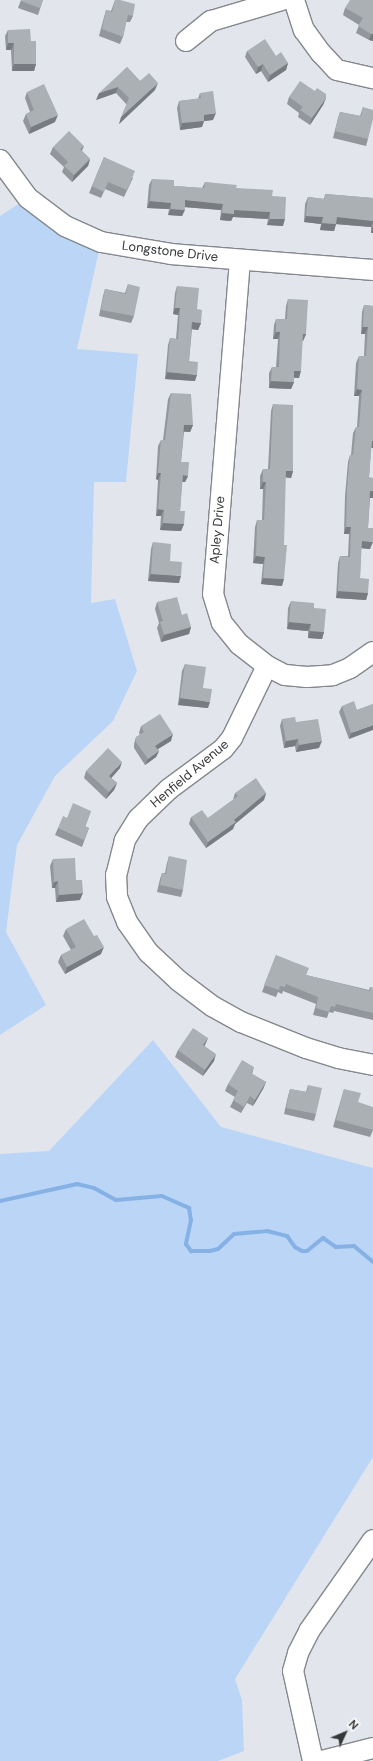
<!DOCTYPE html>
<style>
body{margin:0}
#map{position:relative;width:373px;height:1761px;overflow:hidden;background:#e2e6ec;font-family:"DM Sans",sans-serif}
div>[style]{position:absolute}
.green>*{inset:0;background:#bbd5f6}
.stream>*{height:4px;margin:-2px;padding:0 2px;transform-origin:2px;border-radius:2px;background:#86b1e5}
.roads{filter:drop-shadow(1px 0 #84888e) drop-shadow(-1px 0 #84888e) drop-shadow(0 1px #84888e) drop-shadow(0 -1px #84888e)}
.minor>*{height:20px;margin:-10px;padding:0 10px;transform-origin:10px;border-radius:10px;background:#fff}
.wall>*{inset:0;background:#93979c}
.shaded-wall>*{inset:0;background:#787b7f}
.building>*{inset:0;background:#abb0b5}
span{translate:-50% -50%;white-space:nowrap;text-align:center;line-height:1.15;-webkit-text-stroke:3px #fff;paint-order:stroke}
.street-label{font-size:13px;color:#353739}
.north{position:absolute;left:325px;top:1713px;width:40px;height:40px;-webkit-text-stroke:3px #fff;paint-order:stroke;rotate:46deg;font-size:11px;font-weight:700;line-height:16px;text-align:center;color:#353739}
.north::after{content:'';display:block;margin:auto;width:14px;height:18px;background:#353739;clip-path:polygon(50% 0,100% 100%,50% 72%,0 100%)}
</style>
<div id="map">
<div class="green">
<i style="clip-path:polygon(28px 198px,101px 242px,77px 349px,138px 354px,126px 482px,94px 482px,91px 603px,115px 599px,137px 671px,113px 721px,55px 776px,17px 845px,6px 932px,46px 1005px,0 1035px,0 216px)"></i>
<i style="clip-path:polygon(153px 1040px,221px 1127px,373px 1168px,373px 1457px,235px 1679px,242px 1700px,244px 1751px,218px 1761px,0 1761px,0 1154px,49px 1151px)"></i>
</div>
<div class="stream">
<i style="left:0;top:1201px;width:79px;rotate:-12.4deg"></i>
<i style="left:77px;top:1184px;width:17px;rotate:13deg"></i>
<i style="left:94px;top:1188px;width:25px;rotate:29deg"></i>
<i style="left:116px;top:1200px;width:46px;rotate:-5deg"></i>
<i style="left:162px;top:1196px;width:30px;rotate:24deg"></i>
<i style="left:189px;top:1208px;width:12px;rotate:81deg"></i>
<i style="left:191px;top:1220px;width:25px;rotate:102deg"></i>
<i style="left:186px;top:1244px;width:9px;rotate:54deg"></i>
<i style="left:191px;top:1251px;width:19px"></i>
<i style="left:210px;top:1251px;width:8px;rotate:-14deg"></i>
<i style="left:218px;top:1249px;width:22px;rotate:-43deg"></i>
<i style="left:234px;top:1234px;width:33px;rotate:-5deg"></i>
<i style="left:267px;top:1231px;width:21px;rotate:14deg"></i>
<i style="left:287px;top:1236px;width:14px;rotate:54deg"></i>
<i style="left:295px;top:1247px;width:8px;rotate:30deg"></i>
<i style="left:302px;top:1251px;width:5px"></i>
<i style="left:307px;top:1251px;width:21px;rotate:-39deg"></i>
<i style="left:323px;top:1238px;width:16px;rotate:35deg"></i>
<i style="left:336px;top:1247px;width:18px;rotate:-3deg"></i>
<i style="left:354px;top:1246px;width:25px;rotate:40deg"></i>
</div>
<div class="roads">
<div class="minor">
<i style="left:294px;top:0;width:32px;rotate:72deg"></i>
<i style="left:304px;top:30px;width:29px;rotate:54deg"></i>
<i style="left:321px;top:53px;width:23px;rotate:47deg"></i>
<i style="left:337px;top:70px;width:37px;rotate:13deg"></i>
<i style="left:186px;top:41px;width:32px;rotate:-39deg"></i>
<i style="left:211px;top:21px;width:74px;rotate:-16.5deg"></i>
<i style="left:0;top:160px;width:47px;rotate:53.6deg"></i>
<i style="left:28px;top:198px;width:46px;rotate:37.1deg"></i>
<i style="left:65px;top:226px;width:39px;rotate:24deg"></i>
<i style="left:101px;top:242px;width:71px;rotate:9.7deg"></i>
<i style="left:171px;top:254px;width:203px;rotate:4.5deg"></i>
<i style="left:240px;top:260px;width:335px;rotate:94.6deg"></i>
<i style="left:213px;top:594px;width:30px;rotate:73deg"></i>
<i style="left:222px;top:623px;width:27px;rotate:51deg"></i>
<i style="left:239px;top:644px;width:36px;rotate:38deg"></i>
<i style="left:267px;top:666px;width:20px;rotate:27deg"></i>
<i style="left:285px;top:675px;width:22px;rotate:5deg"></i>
<i style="left:307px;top:677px;width:26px;rotate:-4deg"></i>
<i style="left:333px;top:675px;width:18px;rotate:-22deg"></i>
<i style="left:350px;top:668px;width:28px;rotate:-35deg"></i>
<i style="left:267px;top:666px;width:80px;rotate:115.9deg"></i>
<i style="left:232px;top:738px;width:14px;rotate:129deg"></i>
<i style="left:223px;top:749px;width:67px;rotate:143.5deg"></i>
<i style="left:169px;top:789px;width:43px;rotate:135.9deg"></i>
<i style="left:138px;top:819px;width:25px;rotate:122deg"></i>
<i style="left:125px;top:840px;width:36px;rotate:104deg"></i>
<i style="left:116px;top:875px;width:22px;rotate:87deg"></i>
<i style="left:117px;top:897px;width:27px;rotate:68deg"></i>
<i style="left:127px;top:922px;width:38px;rotate:55deg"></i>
<i style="left:149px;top:953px;width:41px;rotate:43deg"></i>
<i style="left:179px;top:981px;width:41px;rotate:37.1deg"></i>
<i style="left:212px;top:1006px;width:33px;rotate:29deg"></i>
<i style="left:241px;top:1022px;width:70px;rotate:21.8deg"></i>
<i style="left:306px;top:1048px;width:34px;rotate:17deg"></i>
<i style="left:338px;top:1058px;width:36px;rotate:11deg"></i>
<i style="left:313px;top:1761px;width:92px;rotate:-102.5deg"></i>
<i style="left:293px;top:1671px;width:19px;rotate:-74deg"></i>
<i style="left:298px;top:1653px;width:25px;rotate:-63deg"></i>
<i style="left:309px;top:1631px;width:111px;rotate:-54.9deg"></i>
<i style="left:322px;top:1761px;width:53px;rotate:-14.3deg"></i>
</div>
</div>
<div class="wall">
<i style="clip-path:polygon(21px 0,43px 0,38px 15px,18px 8px)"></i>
<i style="clip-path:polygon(115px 0,133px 16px,130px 22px,126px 22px,123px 37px,120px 44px,99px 36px,104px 17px,106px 10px,111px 11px)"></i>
<i style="clip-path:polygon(373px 0,373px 41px,369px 40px,356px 33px,359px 25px,343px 15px,345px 8px)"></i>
<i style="clip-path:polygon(8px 30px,31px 41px,36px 64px,34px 71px,12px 71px,11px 50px,6px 50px,5px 36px)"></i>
<i style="clip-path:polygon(247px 51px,276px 56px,288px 63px,286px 70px,268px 82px,261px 71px,256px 74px,245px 57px)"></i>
<i style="clip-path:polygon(127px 67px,140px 81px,155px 90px,119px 124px,127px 105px,116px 93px,96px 100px)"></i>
<i style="clip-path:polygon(315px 91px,326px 98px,323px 105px,310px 125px,298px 117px,299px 113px,287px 104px,289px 97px)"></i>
<i style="clip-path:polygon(27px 92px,55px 122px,29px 134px,23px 121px,26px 114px,30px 112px,25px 98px)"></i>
<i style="clip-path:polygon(200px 93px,213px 120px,204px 121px,202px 127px,180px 130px,177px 108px,179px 101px,198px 99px)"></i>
<i style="clip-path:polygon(363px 107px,368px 139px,366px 146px,333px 138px,338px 118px,340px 112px,360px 116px)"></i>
<i style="clip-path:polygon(84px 146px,82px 151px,90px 159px,88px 166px,72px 182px,62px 172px,64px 167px,50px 154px,53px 147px)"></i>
<i style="clip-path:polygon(104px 157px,133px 178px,124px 197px,105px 189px,101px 198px,89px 193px)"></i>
<i style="clip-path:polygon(152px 179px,174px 186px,202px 188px,205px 182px,236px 188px,272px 196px,283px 226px,267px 225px,268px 219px,233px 217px,231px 221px,220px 220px,221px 210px,185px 207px,182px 216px,168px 215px,169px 209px,147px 208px,149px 185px)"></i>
<i style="clip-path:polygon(325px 194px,373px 198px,373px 233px,371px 233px,371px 227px,336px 224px,334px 231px,320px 230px,321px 224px,304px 222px,305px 204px,308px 197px,324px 199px)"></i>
<i style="clip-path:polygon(128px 284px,134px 316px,131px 323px,99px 316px,103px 296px,105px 289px,125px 293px)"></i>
<i style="clip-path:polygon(177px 286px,197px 309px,201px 323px,198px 330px,192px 329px,189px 361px,195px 381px,165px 379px,168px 345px,170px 338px,176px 339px,178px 315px,173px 314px,175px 293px)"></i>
<i style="clip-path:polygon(288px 299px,306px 334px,303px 341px,302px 341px,299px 378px,294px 378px,294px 382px,291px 389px,269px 388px,269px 373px,272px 367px,276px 367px,278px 339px,273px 339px,274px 325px,276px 319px,285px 319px,286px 306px)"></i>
<i style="clip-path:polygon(364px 305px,373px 306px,373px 448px,371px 448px,369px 477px,373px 498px,370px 498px,368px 528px,370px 549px,361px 548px,360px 578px,368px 593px,366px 600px,336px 598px,338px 563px,340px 556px,348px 556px,349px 534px,344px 534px,345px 496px,348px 462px,350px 455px,351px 455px,353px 433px,356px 427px,357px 427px,359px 396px,354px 396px,356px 363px,359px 356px,364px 356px,365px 334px,361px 334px,362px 312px)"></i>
<i style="clip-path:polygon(171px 393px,193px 425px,190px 432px,184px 432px,181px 462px,188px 476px,185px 482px,182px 482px,180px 511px,184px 524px,181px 531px,160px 530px,161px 516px,156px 516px,158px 480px,156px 479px,158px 446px,161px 440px,163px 440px,168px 399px)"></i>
<i style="clip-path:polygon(273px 404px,293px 471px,291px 478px,285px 477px,282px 586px,261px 584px,263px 564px,253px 563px,255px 527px,257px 520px,262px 520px,263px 489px,260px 489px,260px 476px,263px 469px,268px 469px,271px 411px)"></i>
<i style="clip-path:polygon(153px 542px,170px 561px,179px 583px,148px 581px,151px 549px)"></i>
<i style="clip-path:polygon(291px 601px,314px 608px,324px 632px,322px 639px,308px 638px,308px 631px,287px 629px,288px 608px)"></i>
<i style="clip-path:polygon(157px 602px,182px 615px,191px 627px,189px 634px,161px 642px,157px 628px,159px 623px,155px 609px)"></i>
<i style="clip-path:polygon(185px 664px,203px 688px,208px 708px,178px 705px,182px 671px)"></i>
<i style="clip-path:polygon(373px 704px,349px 739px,339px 712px,342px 706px,357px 710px)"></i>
<i style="clip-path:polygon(282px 719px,296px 722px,319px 748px,296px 752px,295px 746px,284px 748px,280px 726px)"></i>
<i style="clip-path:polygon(141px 726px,171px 741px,158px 749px,159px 751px,156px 757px,145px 765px,134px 748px,134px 744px,136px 737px,140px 735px,139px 733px)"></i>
<i style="clip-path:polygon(120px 768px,111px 778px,117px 783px,114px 790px,106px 799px,84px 778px,86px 771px)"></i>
<i style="clip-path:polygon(235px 793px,266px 793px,264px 800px,235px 824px,233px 829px,206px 848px,189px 824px,191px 817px,208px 818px,233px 800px)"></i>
<i style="clip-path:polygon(91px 811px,85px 827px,89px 828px,82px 847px,55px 835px,58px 828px,67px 818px)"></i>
<i style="clip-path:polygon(169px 856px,183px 890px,181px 897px,157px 892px,160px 879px,162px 873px,165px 873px,167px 863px)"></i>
<i style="clip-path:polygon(53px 859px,76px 880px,80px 900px,56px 902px,55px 888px,52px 888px,50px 866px)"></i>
<i style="clip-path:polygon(66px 929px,101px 954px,65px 974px,58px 962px,61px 955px,71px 950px,63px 936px)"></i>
<i style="clip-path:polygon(276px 955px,306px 975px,369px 990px,370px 987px,373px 988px,373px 1020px,334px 1011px,333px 1013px,329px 1012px,327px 1018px,313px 1015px,316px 1004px,283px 991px,282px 994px,278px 992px,276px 997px,262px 992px)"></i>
<i style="clip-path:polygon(208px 1038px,204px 1046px,214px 1061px,203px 1076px,175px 1057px,178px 1050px)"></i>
<i style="clip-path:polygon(254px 1067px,252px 1074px,266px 1082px,263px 1089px,253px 1106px,247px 1103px,241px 1113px,230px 1107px,235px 1097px,225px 1091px,228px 1084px)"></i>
<i style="clip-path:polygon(308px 1085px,316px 1114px,314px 1121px,284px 1114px,288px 1096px,290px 1089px,306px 1092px)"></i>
<i style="clip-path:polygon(344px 1089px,358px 1102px,373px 1130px,370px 1137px,333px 1127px)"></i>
</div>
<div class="shaded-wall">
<i style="clip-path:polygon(371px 34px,373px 34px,373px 41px,369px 40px)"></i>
<i style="clip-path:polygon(8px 43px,14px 43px,11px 50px,6px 50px)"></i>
<i style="clip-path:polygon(288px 63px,286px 70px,268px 82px,270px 75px)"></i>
<i style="clip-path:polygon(14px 64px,36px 64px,34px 71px,12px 71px)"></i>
<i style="clip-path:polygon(263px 64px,261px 71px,256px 74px,258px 67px)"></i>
<i style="clip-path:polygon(158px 83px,155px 90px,119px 124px,121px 117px)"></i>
<i style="clip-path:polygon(118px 87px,116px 93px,96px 100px,99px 93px)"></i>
<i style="clip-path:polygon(326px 98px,323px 105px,310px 125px,312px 118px)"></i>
<i style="clip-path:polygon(216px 113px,213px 120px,204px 121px,202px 127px,180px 130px,182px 123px,204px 115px)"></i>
<i style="clip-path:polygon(58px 115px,55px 122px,29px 134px,31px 127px)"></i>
<i style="clip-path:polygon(90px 159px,88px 166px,72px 182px,74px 175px)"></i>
<i style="clip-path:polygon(185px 200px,223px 204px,221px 210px,183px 207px)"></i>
<i style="clip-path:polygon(150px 201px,171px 203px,169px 209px,147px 208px)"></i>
<i style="clip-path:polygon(171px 209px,185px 210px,182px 216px,168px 215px)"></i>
<i style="clip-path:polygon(234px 210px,270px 212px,268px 219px,233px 217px,231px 221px,220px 220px,222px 213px)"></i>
<i style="clip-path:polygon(306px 216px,323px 217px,321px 224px,304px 222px)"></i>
<i style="clip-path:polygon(337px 217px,373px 221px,373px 222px,371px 227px,335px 224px)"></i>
<i style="clip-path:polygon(270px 219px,285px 219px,283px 226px,267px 225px)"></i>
<i style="clip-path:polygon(322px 223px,336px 224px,334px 231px,320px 230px)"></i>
<i style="clip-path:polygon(373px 226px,373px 233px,371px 233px)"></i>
<i style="clip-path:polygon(175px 308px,180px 308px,178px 315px,173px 314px)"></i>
<i style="clip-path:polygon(192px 322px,201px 323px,198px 330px,190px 329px)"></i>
<i style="clip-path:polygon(363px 327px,368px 327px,365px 334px,361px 334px)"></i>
<i style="clip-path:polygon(276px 332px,280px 332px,278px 339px,273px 339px)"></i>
<i style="clip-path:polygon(303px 334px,306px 334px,303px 341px,300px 341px)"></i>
<i style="clip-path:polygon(294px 371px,301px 371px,299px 378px,292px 377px)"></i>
<i style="clip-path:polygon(167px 372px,197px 375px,195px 381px,165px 379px)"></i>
<i style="clip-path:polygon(271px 381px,294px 382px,291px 389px,269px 388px)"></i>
<i style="clip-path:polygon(357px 389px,362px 390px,359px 396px,354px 396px)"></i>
<i style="clip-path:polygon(184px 425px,193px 425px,190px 432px,182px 431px)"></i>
<i style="clip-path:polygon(372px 441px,373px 441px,373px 448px,369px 448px)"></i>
<i style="clip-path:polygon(286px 471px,293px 471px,291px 478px,283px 477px)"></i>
<i style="clip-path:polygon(158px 473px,161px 473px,158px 480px,156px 479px)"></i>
<i style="clip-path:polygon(183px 475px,188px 476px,185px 482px,180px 482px)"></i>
<i style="clip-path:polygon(263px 482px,266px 482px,263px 489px,260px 489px)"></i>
<i style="clip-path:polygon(370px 491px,373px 491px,373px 498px,368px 498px)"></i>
<i style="clip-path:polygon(158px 509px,164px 510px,161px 516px,156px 516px)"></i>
<i style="clip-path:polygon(163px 523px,184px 524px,181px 531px,160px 530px)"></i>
<i style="clip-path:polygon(346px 527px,351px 527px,349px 534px,344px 534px)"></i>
<i style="clip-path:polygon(362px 541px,373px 542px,370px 549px,359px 548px)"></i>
<i style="clip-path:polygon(256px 556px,265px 557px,263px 564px,253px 563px)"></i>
<i style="clip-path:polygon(151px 574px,181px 576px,179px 583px,148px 581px)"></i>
<i style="clip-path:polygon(263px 578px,284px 579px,282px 586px,261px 584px)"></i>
<i style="clip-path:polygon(338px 591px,368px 593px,366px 600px,336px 598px)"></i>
<i style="clip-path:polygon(289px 622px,311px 624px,308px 631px,287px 629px)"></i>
<i style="clip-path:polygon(191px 627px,189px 634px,161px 642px,164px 635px)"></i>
<i style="clip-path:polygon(310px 631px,324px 632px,322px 639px,308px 638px)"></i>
<i style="clip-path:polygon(180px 698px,210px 702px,208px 708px,178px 705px)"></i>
<i style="clip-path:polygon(373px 725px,373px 730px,349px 739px,351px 733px)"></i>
<i style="clip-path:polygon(173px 734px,171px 741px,153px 752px,155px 746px)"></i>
<i style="clip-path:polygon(298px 739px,295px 746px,284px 748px,286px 741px)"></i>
<i style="clip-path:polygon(322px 741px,319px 748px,296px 752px,299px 745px)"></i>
<i style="clip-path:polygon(159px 751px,156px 757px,145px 765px,148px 759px)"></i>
<i style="clip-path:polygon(122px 762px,120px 768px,107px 783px,109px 776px)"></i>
<i style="clip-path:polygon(117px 783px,114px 790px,106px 799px,109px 792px)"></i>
<i style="clip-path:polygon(266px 793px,264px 800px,235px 824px,233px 829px,206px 848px,208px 842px)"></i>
<i style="clip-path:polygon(58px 881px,55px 888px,52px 888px,54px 882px)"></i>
<i style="clip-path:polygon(83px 893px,80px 900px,56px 902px,59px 895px)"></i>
<i style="clip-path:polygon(104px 947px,101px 954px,65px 974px,67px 967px)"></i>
<i style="clip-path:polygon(208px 1038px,205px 1045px,200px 1052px,203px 1045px)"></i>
<i style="clip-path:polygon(216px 1054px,214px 1061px,203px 1076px,205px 1070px)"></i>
<i style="clip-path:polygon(266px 1082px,263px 1089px,253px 1106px,255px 1100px)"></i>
</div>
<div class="building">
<i style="clip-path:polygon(21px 0,43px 0,40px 8px,21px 1px)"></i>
<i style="clip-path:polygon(115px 0,120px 0,135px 4px,133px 16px,128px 15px,123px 37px,102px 29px,106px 10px,112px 12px)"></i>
<i style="clip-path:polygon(350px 0,373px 0,373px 34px,371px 34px,358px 26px,363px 18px,345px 8px)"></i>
<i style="clip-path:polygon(30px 29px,31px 41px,36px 41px,36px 64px,14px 64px,14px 43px,8px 43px,8px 30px)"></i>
<i style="clip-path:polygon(265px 39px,276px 56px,281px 52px,288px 63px,270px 75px,263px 64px,258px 67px,247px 51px)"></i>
<i style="clip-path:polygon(127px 67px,140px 81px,149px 73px,158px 83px,121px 117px,129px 98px,118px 87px,99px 93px)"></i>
<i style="clip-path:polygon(300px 81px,315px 91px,317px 88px,326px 94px,326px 98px,312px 118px,300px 110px,303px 107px,289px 97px)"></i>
<i style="clip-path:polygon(44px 84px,58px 115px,31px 127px,26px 114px,34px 110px,27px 92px)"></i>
<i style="clip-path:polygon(213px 91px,216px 113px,204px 115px,204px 121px,182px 123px,179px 101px,201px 98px,200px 93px)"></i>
<i style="clip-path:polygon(363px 107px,373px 110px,373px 119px,368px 139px,335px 131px,340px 112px,361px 116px)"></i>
<i style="clip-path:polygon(69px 131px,84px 146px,80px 149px,90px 159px,74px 175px,64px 166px,68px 162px,53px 147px)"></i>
<i style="clip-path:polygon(104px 157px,135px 171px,127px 190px,108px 182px,104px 192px,92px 186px)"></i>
<i style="clip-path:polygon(152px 179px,174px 180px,174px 186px,204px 188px,205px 182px,237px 185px,236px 188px,273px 190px,272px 196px,286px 197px,285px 219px,270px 219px,270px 212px,234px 210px,234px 214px,222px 213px,223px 204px,185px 200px,185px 210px,171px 209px,171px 203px,150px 201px)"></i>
<i style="clip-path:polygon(325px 194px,373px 198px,373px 221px,337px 217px,336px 224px,322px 223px,323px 217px,306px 216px,308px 197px,325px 199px)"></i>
<i style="clip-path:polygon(128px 284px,140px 287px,134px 316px,101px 310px,105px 289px,126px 294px)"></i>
<i style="clip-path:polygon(177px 286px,199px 288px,197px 309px,202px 310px,201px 323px,192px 322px,189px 361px,198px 362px,197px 375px,167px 372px,170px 338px,178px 339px,180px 308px,175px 308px)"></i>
<i style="clip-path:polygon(288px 299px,308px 300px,306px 334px,303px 334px,301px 371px,294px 371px,294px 382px,271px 381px,272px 367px,279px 367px,280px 332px,276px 332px,276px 319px,287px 319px)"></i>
<i style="clip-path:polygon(364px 305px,373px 306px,373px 441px,372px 441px,369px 477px,373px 478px,373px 491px,370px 491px,368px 528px,373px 528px,373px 542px,362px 541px,360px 578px,369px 579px,368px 593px,338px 591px,340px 556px,350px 557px,351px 527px,346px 527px,347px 489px,350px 455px,353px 455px,356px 427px,359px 427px,362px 390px,357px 389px,359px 356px,366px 356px,368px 327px,363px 327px)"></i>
<i style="clip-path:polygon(171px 393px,191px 394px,193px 425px,184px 425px,181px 462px,189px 462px,188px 476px,183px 475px,180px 511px,185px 511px,184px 524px,163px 523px,164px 510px,158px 509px,161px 473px,158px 473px,161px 440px,165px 440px)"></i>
<i style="clip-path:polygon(273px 404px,293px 405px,293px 471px,286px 471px,284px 545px,287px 545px,284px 579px,263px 578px,265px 557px,256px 556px,257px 520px,264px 520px,266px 482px,263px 482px,263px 469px,270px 469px)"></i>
<i style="clip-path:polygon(153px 542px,171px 544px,170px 561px,182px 562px,181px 576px,151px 574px)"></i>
<i style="clip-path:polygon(177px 597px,182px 615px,187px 613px,191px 627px,164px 635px,160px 622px,163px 621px,157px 602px)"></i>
<i style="clip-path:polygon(291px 601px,314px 603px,314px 608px,326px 609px,324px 632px,310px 631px,311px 624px,289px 622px)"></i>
<i style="clip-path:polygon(185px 664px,206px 667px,203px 688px,212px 689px,210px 702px,180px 698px)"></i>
<i style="clip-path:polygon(354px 701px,357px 710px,373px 704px,373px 725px,351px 733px,342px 706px)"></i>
<i style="clip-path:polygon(160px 714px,173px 734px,155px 746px,159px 751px,148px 759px,136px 742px,136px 737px,144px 732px,141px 726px)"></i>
<i style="clip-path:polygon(295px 717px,296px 722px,318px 719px,322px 741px,299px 745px,298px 739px,286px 741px,282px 719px)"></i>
<i style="clip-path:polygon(108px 748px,122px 762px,109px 776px,117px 783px,109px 792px,86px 771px)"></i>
<i style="clip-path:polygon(256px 778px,266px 793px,234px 820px,236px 822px,208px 842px,191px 817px,202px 810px,208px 818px,238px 796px,235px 793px)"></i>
<i style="clip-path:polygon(73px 803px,91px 811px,85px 826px,89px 828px,84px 840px,58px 828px,63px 816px,67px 818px)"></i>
<i style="clip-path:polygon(169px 856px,187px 860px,183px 890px,160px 885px,162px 873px,166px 874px)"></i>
<i style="clip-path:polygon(75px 858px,76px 880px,82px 880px,83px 893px,59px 895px,58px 881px,54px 882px,53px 859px)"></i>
<i style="clip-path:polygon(84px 919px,94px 936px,97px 935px,104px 947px,67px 967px,61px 955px,76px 947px,66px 929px)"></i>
<i style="clip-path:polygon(276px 955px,309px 968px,306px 975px,370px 991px,370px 987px,373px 988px,373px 1013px,336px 1004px,335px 1007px,331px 1006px,329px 1012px,316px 1008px,318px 997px,286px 984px,285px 987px,280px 986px,279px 990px,264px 985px)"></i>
<i style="clip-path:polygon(193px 1028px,208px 1038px,203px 1045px,216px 1054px,205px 1070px,178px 1050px)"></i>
<i style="clip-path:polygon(242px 1060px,254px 1067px,251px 1073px,266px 1082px,255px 1100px,250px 1096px,244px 1107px,233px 1100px,238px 1091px,228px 1084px)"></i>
<i style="clip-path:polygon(308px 1085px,322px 1088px,316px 1114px,286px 1108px,290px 1089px,307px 1092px)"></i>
<i style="clip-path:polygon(344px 1089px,361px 1093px,358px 1102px,373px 1107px,373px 1130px,336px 1120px)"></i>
</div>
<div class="street-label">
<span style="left:170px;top:252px;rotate:7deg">Longstone Drive</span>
<span style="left:218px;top:530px;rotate:-85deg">Apley Drive</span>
<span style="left:190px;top:774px;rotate:-40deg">Henfield Avenue</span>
</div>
<div class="north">N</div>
</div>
